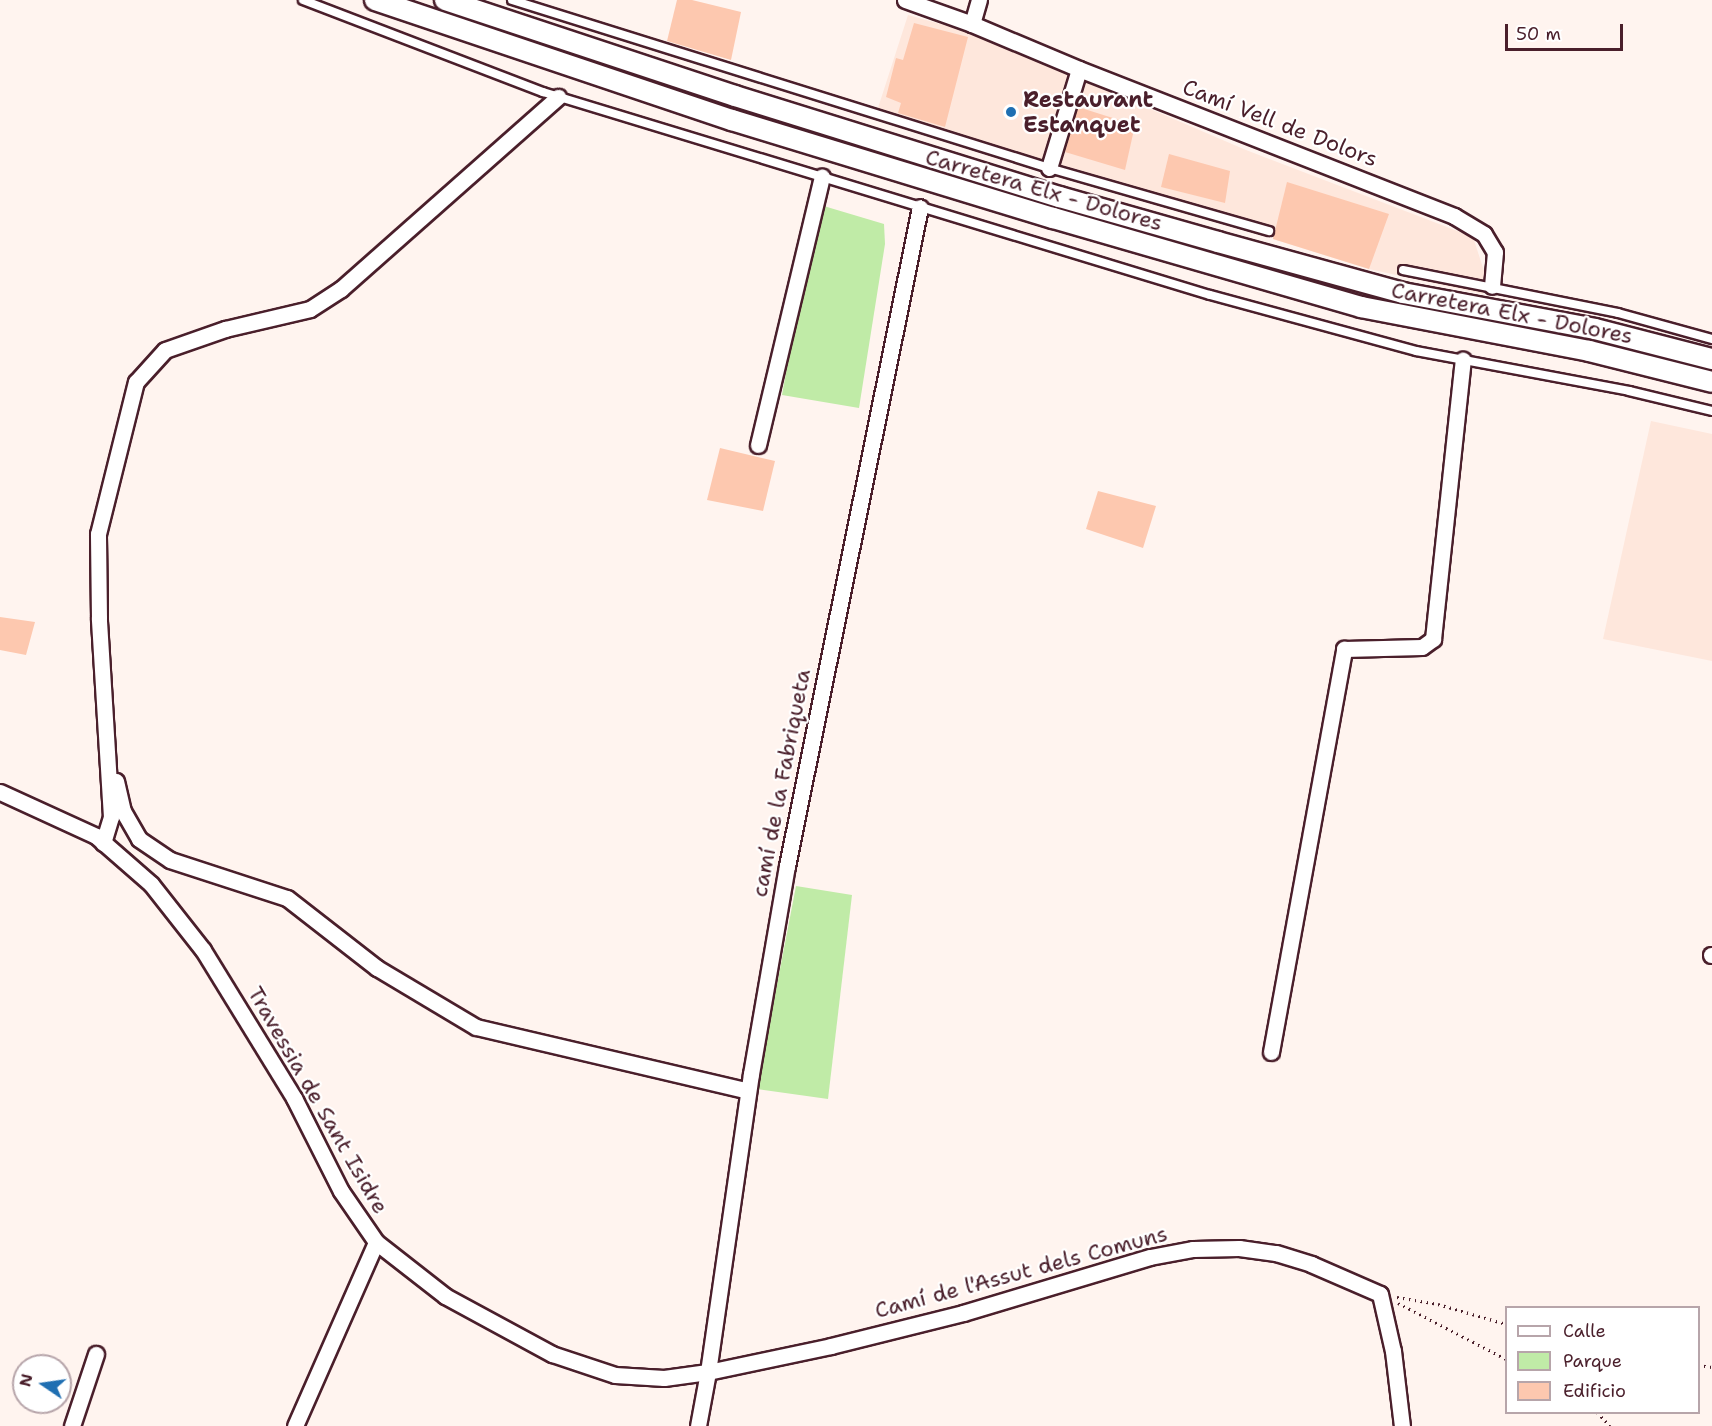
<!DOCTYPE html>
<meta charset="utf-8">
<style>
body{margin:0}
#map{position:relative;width:1712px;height:1426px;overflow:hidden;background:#fff4ef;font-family:"Shantell Sans",sans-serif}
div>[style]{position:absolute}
.built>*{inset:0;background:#fee7dc}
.green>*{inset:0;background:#c0eba7}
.building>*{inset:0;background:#fdc8af}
.path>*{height:3px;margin-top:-1.5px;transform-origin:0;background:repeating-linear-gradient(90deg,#4a1f2b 0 1.5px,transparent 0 6px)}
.roads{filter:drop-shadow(2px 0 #4a1f2b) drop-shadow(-2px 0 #4a1f2b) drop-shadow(0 2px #4a1f2b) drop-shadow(0 -2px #4a1f2b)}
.lane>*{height:8px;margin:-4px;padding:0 4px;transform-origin:4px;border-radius:4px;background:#fff}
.street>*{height:15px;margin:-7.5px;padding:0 7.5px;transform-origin:7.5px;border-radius:7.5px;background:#fff}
.secondary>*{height:20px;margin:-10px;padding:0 10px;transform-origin:10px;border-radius:10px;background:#fff}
.dots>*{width:16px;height:16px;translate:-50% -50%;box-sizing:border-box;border:3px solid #fff;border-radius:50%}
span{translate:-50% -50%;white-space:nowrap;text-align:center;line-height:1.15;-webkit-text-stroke:4.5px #fff;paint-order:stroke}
.poi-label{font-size:22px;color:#4a1f2b;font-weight:700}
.left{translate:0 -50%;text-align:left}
.street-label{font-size:22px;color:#4a1f2b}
.legend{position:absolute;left:1505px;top:1306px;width:195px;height:108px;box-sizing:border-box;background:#fff;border:2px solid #b7a5aa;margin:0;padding:8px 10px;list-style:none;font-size:18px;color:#4a1f2b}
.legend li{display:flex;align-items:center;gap:12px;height:30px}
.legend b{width:30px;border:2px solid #b7a5aa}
.north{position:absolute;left:12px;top:1354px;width:60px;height:60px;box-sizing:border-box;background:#fff;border:2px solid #b7a5aa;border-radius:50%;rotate:283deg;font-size:16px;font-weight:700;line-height:24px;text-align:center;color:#4a1f2b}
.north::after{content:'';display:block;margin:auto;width:21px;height:27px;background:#1f6fb2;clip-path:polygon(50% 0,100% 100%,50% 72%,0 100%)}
.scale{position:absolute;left:1505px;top:24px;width:118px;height:27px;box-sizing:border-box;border:3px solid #4a1f2b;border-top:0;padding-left:8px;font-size:18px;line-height:21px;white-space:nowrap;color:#4a1f2b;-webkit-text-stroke:4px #fff;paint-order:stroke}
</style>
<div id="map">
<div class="built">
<i style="clip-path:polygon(908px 15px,973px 33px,1246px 150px,1473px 237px,1486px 277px,1483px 294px,1369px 269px,1273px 239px,1273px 227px,877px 111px)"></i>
<i style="clip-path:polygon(1651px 421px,1712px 434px,1712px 661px,1603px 639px)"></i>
</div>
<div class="green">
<i style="clip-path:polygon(817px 204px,884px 224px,885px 244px,859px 408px,782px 395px)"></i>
<i style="clip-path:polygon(796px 886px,852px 895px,828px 1099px,757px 1089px)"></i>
</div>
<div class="building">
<i style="clip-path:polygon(677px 0,692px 0,741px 12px,731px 60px,667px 41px)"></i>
<i style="clip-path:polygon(914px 23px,968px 37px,945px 127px,898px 113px,901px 103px,886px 97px,896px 58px,903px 60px)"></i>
<i style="clip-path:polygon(1078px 107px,1135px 125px,1125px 170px,1065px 152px)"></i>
<i style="clip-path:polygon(1169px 154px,1230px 171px,1225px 203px,1161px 187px)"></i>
<i style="clip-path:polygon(1287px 182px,1389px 214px,1369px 269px,1273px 239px)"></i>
<i style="clip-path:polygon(720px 448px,775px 461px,763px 511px,707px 500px)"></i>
<i style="clip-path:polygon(1098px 491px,1156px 506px,1143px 548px,1086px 529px)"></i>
<i style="clip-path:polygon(0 617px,35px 622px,26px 655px,0 650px)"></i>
</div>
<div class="path">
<i style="left:1397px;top:1297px;width:42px;rotate:9.7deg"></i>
<i style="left:1438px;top:1304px;width:71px;rotate:16.4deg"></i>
<i style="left:1398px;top:1303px;width:122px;rotate:27.4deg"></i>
<i style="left:1698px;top:1365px;width:14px;rotate:8deg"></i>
<i style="left:1597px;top:1412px;width:19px;rotate:47deg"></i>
</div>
<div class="roads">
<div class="lane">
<i style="left:303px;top:0;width:257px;rotate:21deg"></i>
<i style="left:543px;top:92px;width:697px;rotate:16.93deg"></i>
<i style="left:1210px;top:295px;width:213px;rotate:15.2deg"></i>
<i style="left:1416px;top:351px;width:217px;rotate:10.6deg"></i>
<i style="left:1629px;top:391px;width:85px;rotate:13.5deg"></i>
<i style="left:512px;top:0;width:563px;rotate:17.37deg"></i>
<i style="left:1049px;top:168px;width:229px;rotate:16deg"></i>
<i style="left:1403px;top:270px;width:219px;rotate:11.3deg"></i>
<i style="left:1618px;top:313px;width:98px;rotate:15.5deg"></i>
</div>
<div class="street">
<i style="left:905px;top:0;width:71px;rotate:19.7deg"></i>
<i style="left:972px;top:24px;width:116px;rotate:22.8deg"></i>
<i style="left:1079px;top:69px;width:403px;rotate:21.4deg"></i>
<i style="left:1454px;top:216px;width:35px;rotate:31deg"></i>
<i style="left:1484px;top:234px;width:21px;rotate:59deg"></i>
<i style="left:1495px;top:252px;width:34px;rotate:95deg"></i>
<i style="left:972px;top:24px;width:25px;rotate:-74deg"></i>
<i style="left:1049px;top:168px;width:103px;rotate:-73.1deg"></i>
<i style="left:758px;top:445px;width:276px;rotate:-76.6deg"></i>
<i style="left:116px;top:781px;width:31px;rotate:77deg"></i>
<i style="left:123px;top:811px;width:32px;rotate:60deg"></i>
<i style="left:139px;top:839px;width:37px;rotate:34deg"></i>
<i style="left:170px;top:860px;width:123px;rotate:18deg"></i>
<i style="left:287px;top:898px;width:114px;rotate:37.9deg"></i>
<i style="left:377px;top:968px;width:115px;rotate:30.8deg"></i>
<i style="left:476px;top:1027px;width:279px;rotate:13.2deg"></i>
<i style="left:0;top:792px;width:106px;rotate:24.6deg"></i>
<i style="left:96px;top:836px;width:73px;rotate:41.1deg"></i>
<i style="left:151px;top:884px;width:84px;rotate:51.8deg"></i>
<i style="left:203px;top:950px;width:174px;rotate:58.4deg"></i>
<i style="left:294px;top:1098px;width:104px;rotate:63.2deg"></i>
<i style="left:341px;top:1191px;width:62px;rotate:55.5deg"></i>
<i style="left:376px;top:1242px;width:88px;rotate:38deg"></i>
<i style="left:445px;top:1296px;width:122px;rotate:28.5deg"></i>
<i style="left:552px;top:1354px;width:66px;rotate:18.4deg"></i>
<i style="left:615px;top:1375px;width:49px;rotate:3.5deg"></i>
<i style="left:664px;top:1378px;width:44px;rotate:-7.8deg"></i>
<i style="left:708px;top:1372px;width:126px;rotate:-11.9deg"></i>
<i style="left:831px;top:1346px;width:136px;rotate:-14deg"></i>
<i style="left:963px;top:1313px;width:195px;rotate:-16.7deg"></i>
<i style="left:1150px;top:1257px;width:44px;rotate:-10.5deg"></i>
<i style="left:1193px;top:1249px;width:46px;rotate:-1.2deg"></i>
<i style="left:1239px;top:1248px;width:37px;rotate:8deg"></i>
<i style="left:1276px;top:1253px;width:37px;rotate:17deg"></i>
<i style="left:1311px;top:1264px;width:75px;rotate:23.5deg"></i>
<i style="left:1380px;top:1294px;width:58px;rotate:77.2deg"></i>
<i style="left:1393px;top:1351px;width:76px;rotate:83.2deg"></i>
<i style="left:103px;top:843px;width:27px;rotate:-73deg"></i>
<i style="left:111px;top:817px;width:199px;rotate:-93.5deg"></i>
<i style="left:99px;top:618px;width:84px;rotate:-90.7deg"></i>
<i style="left:98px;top:534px;width:157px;rotate:-76deg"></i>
<i style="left:136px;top:382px;width:43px;rotate:-47.8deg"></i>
<i style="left:165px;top:350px;width:64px;rotate:-19.3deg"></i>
<i style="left:225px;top:329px;width:87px;rotate:-13.2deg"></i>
<i style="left:310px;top:309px;width:37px;rotate:-33deg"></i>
<i style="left:341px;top:289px;width:290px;rotate:-41.5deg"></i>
<i style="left:1711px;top:955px;width:1px"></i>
<i style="left:1271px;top:1052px;width:410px;rotate:-79.7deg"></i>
<i style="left:1344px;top:649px;width:78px;rotate:-1.5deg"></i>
<i style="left:1422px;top:647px;width:14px;rotate:-36deg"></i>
<i style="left:1433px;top:639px;width:281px;rotate:-83.9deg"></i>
<i style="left:72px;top:1426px;width:76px;rotate:-71.6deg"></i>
<i style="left:295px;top:1426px;width:201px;rotate:-66.2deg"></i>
<i style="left:698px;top:1426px;width:55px;rotate:-79.5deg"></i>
<i style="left:708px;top:1372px;width:301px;rotate:-81.8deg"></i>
<i style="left:751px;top:1074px;width:211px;rotate:-80.2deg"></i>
<i style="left:787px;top:866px;width:672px;rotate:-78.59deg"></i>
</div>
<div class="secondary">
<i style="left:375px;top:0;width:377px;rotate:18.6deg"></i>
<i style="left:732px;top:120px;width:336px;rotate:17deg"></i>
<i style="left:1053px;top:218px;width:321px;rotate:16.1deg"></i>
<i style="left:1361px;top:307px;width:232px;rotate:10.9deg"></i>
<i style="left:1589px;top:351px;width:127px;rotate:14.1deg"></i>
<i style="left:445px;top:0;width:305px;rotate:18.3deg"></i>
<i style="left:735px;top:96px;width:340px;rotate:17.3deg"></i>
<i style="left:1060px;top:197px;width:164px;rotate:15.9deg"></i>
<i style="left:1218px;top:242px;width:192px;rotate:15.4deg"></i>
<i style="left:1403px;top:293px;width:195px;rotate:10.6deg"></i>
<i style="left:1595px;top:329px;width:121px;rotate:14.4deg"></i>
</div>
</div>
<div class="dots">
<i style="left:1011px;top:112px;background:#1f6fb2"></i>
</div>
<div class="poi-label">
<span class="left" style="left:1023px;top:112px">Restaurant<br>Estanquet</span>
</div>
<div class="street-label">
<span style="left:1280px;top:123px;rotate:21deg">Camí Vell de Dolors</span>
<span style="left:1044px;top:190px;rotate:16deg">Carretera Elx - Dolores</span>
<span style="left:1512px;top:313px;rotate:11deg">Carretera Elx - Dolores</span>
<span style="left:781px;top:783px;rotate:-79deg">camí de la Fabriqueta</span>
<span style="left:318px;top:1100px;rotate:60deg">Travessia de Sant Isidre</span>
<span style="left:1021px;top:1272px;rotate:-15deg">Camí de l'Assut dels Comuns</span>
</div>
<ul class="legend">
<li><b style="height:8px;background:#fff"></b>Calle</li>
<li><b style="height:16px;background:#c0eba7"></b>Parque</li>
<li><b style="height:16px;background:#fdc8af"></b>Edificio</li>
</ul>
<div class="north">N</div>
<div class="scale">50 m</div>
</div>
